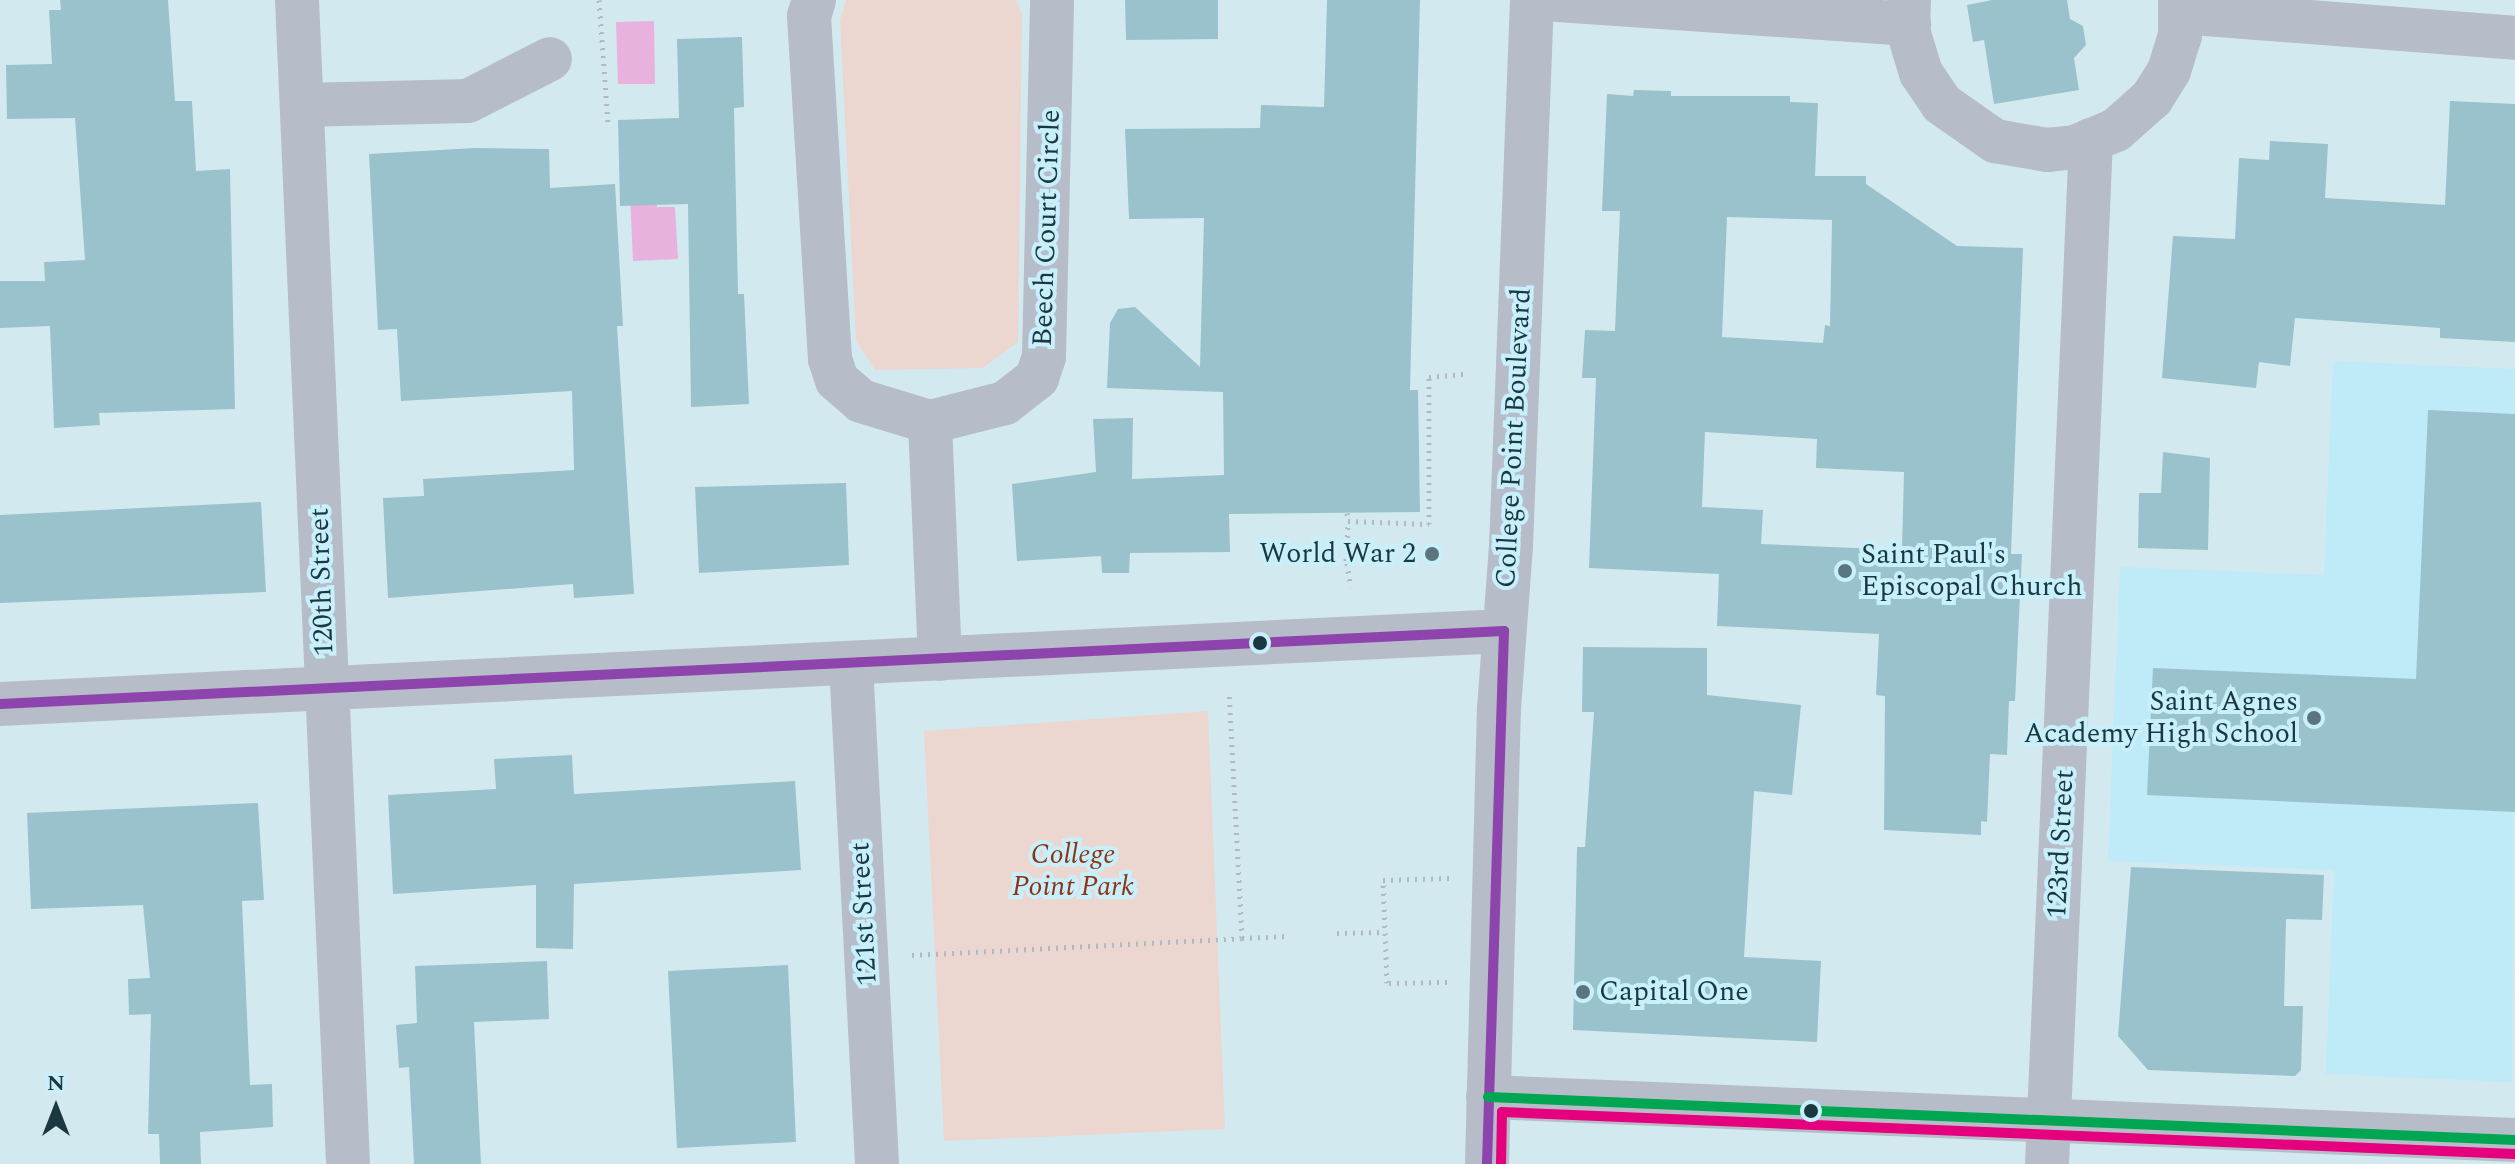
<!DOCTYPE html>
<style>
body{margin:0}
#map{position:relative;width:2515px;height:1164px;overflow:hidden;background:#d3e9f0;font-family:Spectral,serif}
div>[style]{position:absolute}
.built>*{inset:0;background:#bfeaf8}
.green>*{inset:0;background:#ebd7d0}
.water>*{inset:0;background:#e9b1de}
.building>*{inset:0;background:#9ac2cc}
.path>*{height:5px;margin-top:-2.5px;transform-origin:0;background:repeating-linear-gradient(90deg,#b1bac4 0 2px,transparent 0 8px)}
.minor>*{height:44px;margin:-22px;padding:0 22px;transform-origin:22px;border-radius:22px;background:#b7bcc9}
.bus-1>*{height:10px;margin:-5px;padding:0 5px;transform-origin:5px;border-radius:5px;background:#8e44ad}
.bus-2>*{height:10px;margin:-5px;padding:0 5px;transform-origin:5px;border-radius:5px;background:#e5007d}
.bus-3>*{height:10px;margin:-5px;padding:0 5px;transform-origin:5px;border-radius:5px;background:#00a651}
.dots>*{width:22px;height:22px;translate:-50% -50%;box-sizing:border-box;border:4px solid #c7effc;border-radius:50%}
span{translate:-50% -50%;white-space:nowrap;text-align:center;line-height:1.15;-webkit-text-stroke:8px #c7effc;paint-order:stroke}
.street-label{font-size:28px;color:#1b3740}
.poi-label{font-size:28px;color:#1b3740}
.right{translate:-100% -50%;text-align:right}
.left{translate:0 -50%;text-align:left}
.park-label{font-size:28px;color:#8e3412;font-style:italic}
.north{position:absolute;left:16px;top:1068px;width:80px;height:80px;-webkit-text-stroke:6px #c7effc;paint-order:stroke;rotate:0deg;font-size:22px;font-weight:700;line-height:32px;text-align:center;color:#1b3740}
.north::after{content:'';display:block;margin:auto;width:28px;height:36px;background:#1b3740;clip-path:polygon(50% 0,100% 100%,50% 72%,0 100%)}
</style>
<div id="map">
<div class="built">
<i style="clip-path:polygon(2333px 361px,2515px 369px,2512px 1082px,2326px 1074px,2334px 870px,2108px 861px,2120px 567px,2324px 575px)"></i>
</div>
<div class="green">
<i style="clip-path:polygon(846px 0,1016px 0,1022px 13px,1018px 342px,983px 368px,875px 370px,856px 341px,840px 20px)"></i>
<i style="clip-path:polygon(1208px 711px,1225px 1129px,944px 1141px,924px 731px)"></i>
</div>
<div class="water">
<i style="clip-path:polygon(654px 21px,655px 84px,618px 84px,616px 22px)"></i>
<i style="clip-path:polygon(656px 194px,657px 207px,675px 207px,678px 259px,633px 261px,630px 196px)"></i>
</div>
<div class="building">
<i style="clip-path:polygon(60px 0,168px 0,175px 101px,192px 101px,196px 171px,230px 169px,235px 409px,99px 413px,100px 425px,54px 428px,50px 326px,0 328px,0 281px,45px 281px,44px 262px,85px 260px,75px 118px,7px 119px,6px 65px,52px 64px,49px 10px,61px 10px)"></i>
<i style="clip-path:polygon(1125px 0,1218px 0,1218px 39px,1126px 40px)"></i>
<i style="clip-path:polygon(1327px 0,1420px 0,1410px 390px,1418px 390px,1420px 512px,1229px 514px,1230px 552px,1130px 553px,1129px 573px,1102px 573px,1101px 556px,1017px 561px,1012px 484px,1096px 472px,1093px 419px,1133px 418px,1132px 479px,1224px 475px,1223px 392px,1107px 388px,1110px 323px,1118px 309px,1135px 307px,1200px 367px,1204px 218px,1129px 219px,1125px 129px,1260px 128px,1261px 105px,1324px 107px)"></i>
<i style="clip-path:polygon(1992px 0,2067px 0,2070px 19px,2083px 26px,2086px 45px,2074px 58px,2079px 90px,1994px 104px,1984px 40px,1973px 42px,1967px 5px)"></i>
<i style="clip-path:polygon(742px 37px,744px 107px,734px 108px,738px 294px,744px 294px,749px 404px,691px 407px,688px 204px,620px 206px,618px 120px,679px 118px,677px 39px)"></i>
<i style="clip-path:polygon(evenodd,1634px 90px,1671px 91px,1671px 96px,1790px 96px,1790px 102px,1818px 103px,1815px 176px,1866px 176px,1866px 184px,1957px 246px,2023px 248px,2011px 554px,2022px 554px,2015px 701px,2009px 701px,2007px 755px,1990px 754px,1987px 822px,1981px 821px,1981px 835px,1884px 830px,1885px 696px,1876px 695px,1879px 634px,1717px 626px,1719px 574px,1589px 568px,1596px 378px,1582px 378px,1585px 330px,1615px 331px,1620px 211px,1602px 211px,1607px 94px,1633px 96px,1634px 90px,1727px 217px,1832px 220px,1830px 326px,1825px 325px,1823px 343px,1722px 337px,1727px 217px,1634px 90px,1705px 432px,1817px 439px,1816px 468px,1904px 472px,1902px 550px,1761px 544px,1763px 510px,1702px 507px,1705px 432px)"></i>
<i style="clip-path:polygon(2450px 101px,2515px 104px,2515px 342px,2440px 338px,2440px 328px,2295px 318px,2290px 366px,2259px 362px,2256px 388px,2162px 378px,2173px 236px,2235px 239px,2239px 158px,2269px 160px,2270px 141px,2328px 144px,2325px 198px,2445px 205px)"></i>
<i style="clip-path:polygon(475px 148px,549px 149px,550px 188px,615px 184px,623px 326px,617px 326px,634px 594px,574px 598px,573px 584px,388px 598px,383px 498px,424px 496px,423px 479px,574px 470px,572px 391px,401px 401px,397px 329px,378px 330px,369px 154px)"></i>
<i style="clip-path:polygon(2428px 410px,2515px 414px,2515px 812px,2147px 795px,2153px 668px,2416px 679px)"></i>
<i style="clip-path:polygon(2163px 452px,2210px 458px,2208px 550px,2138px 548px,2139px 493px,2161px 493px)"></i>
<i style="clip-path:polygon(846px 483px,849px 565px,699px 573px,695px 487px)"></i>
<i style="clip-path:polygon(261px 502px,266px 592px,0 603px,0 515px)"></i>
<i style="clip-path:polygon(1583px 647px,1707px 648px,1707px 695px,1801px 705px,1792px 795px,1754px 791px,1744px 957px,1821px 961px,1817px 1042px,1573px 1030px,1577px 847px,1585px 847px,1594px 712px,1582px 712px)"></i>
<i style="clip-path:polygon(572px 755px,574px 794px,795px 781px,801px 870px,574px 884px,573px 949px,536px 948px,536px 885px,393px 894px,388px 795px,496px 789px,494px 759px)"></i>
<i style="clip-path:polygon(258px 803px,264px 900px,242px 901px,250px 1085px,272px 1084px,273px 1127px,200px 1132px,201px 1164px,160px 1164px,159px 1134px,148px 1134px,151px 1014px,129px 1015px,128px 979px,150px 978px,143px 905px,31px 909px,27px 813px)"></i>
<i style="clip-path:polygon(2131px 867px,2324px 875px,2322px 920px,2286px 919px,2284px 1006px,2303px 1006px,2301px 1070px,2295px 1076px,2148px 1070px,2118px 1036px)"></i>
<i style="clip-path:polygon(547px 961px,549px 1019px,474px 1022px,481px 1164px,414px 1164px,409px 1067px,399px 1068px,396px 1025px,417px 1023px,415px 966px)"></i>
<i style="clip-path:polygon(788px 965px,796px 1142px,677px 1148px,668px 971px)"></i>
</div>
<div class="path">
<i style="left:599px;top:0;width:124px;rotate:85.8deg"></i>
<i style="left:1347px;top:513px;width:8px;rotate:83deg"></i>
<i style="left:1348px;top:521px;width:81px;rotate:2.1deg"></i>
<i style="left:1429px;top:524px;width:147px;rotate:-90deg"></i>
<i style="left:1429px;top:377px;width:38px;rotate:-5deg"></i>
<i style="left:1346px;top:561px;width:39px;rotate:-87deg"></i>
<i style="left:1347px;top:563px;width:24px;rotate:81deg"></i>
<i style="left:1337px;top:933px;width:47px;rotate:-1.2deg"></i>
<i style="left:1242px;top:938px;width:44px;rotate:-2.6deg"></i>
<i style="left:912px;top:955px;width:330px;rotate:-2.9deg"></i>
<i style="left:1242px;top:938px;width:245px;rotate:-93deg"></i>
<i style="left:1447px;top:982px;width:60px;rotate:179deg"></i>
<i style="left:1387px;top:983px;width:103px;rotate:-92.2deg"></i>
<i style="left:1383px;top:880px;width:67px;rotate:-1.7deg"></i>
</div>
<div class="minor">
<i style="left:297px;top:0;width:1165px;rotate:87.49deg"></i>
<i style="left:814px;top:0;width:17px;rotate:107deg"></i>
<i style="left:809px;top:16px;width:344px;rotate:86.5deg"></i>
<i style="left:830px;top:359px;width:22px;rotate:72deg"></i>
<i style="left:837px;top:380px;width:32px;rotate:41deg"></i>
<i style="left:861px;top:401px;width:72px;rotate:16.9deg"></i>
<i style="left:930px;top:422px;width:77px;rotate:-14.2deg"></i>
<i style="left:1005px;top:403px;width:41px;rotate:-38deg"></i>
<i style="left:1037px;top:378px;width:22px;rotate:-72deg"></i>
<i style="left:1044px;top:357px;width:357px;rotate:-88.7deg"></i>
<i style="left:1558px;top:0;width:352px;rotate:3.9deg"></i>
<i style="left:1909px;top:0;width:30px;rotate:92deg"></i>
<i style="left:1908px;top:30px;width:45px;rotate:73.2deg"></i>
<i style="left:1921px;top:73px;width:37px;rotate:56deg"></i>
<i style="left:1942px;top:104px;width:65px;rotate:34.9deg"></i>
<i style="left:1995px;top:141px;width:53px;rotate:9.8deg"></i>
<i style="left:2047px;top:150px;width:28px;rotate:-6deg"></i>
<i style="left:2075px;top:147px;width:44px;rotate:-22.5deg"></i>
<i style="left:2116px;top:130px;width:48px;rotate:-41.6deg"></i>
<i style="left:2152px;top:98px;width:32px;rotate:-58deg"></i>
<i style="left:2169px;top:71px;width:37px;rotate:-73deg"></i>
<i style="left:2180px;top:36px;width:36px;rotate:-90deg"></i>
<i style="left:2180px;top:12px;width:336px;rotate:4.4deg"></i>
<i style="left:302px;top:105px;width:166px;rotate:-1.4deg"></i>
<i style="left:468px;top:101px;width:92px;rotate:-27.1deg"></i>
<i style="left:930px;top:422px;width:237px;rotate:87.6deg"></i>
<i style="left:851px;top:664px;width:501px;rotate:87.02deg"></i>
<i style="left:0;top:704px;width:1506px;rotate:-2.78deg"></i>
<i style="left:1488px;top:1097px;width:1028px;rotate:2.4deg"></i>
<i style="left:1487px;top:1164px;width:455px;rotate:-88.5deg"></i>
<i style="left:1499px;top:709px;width:162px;rotate:-85.8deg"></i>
<i style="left:1511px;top:547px;width:547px;rotate:-87.8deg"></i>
<i style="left:2047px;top:1164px;width:1025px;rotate:-87.54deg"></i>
</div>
<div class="bus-1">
<i style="left:0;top:704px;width:1506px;rotate:-2.78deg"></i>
<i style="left:1504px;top:631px;width:533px;rotate:91.83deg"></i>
</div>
<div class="bus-2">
<i style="left:1501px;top:1164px;width:52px;rotate:-88.9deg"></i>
<i style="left:1502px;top:1112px;width:1013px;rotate:2.38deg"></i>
</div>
<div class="bus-3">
<i style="left:1488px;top:1097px;width:1028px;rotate:2.4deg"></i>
</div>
<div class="dots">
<i style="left:1432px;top:554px;background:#5b757e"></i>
<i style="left:1845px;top:571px;background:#5b757e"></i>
<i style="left:1260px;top:643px;background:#1b3740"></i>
<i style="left:2314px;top:718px;background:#5b757e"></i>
<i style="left:1583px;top:992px;background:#5b757e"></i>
<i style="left:1811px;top:1111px;background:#1b3740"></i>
</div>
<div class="street-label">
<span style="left:1047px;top:228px;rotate:-88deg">Beech Court Circle</span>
<span style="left:1514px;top:438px;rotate:-87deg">College Point Boulevard</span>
<span style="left:322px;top:582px;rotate:-92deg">120th Street</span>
<span style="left:2061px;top:844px;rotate:-87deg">123rd Street</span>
<span style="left:864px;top:914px;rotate:-93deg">121st Street</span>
</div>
<div class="poi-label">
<span class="right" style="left:1416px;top:554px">World War 2</span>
<span class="left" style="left:1861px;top:571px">Saint Paul's<br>Episcopal Church</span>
<span class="right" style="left:2298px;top:718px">Saint Agnes<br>Academy High School</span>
<span class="left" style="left:1599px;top:992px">Capital One</span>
</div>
<div class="park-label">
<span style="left:1073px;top:871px">College<br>Point Park</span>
</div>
<div class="north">N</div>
</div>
